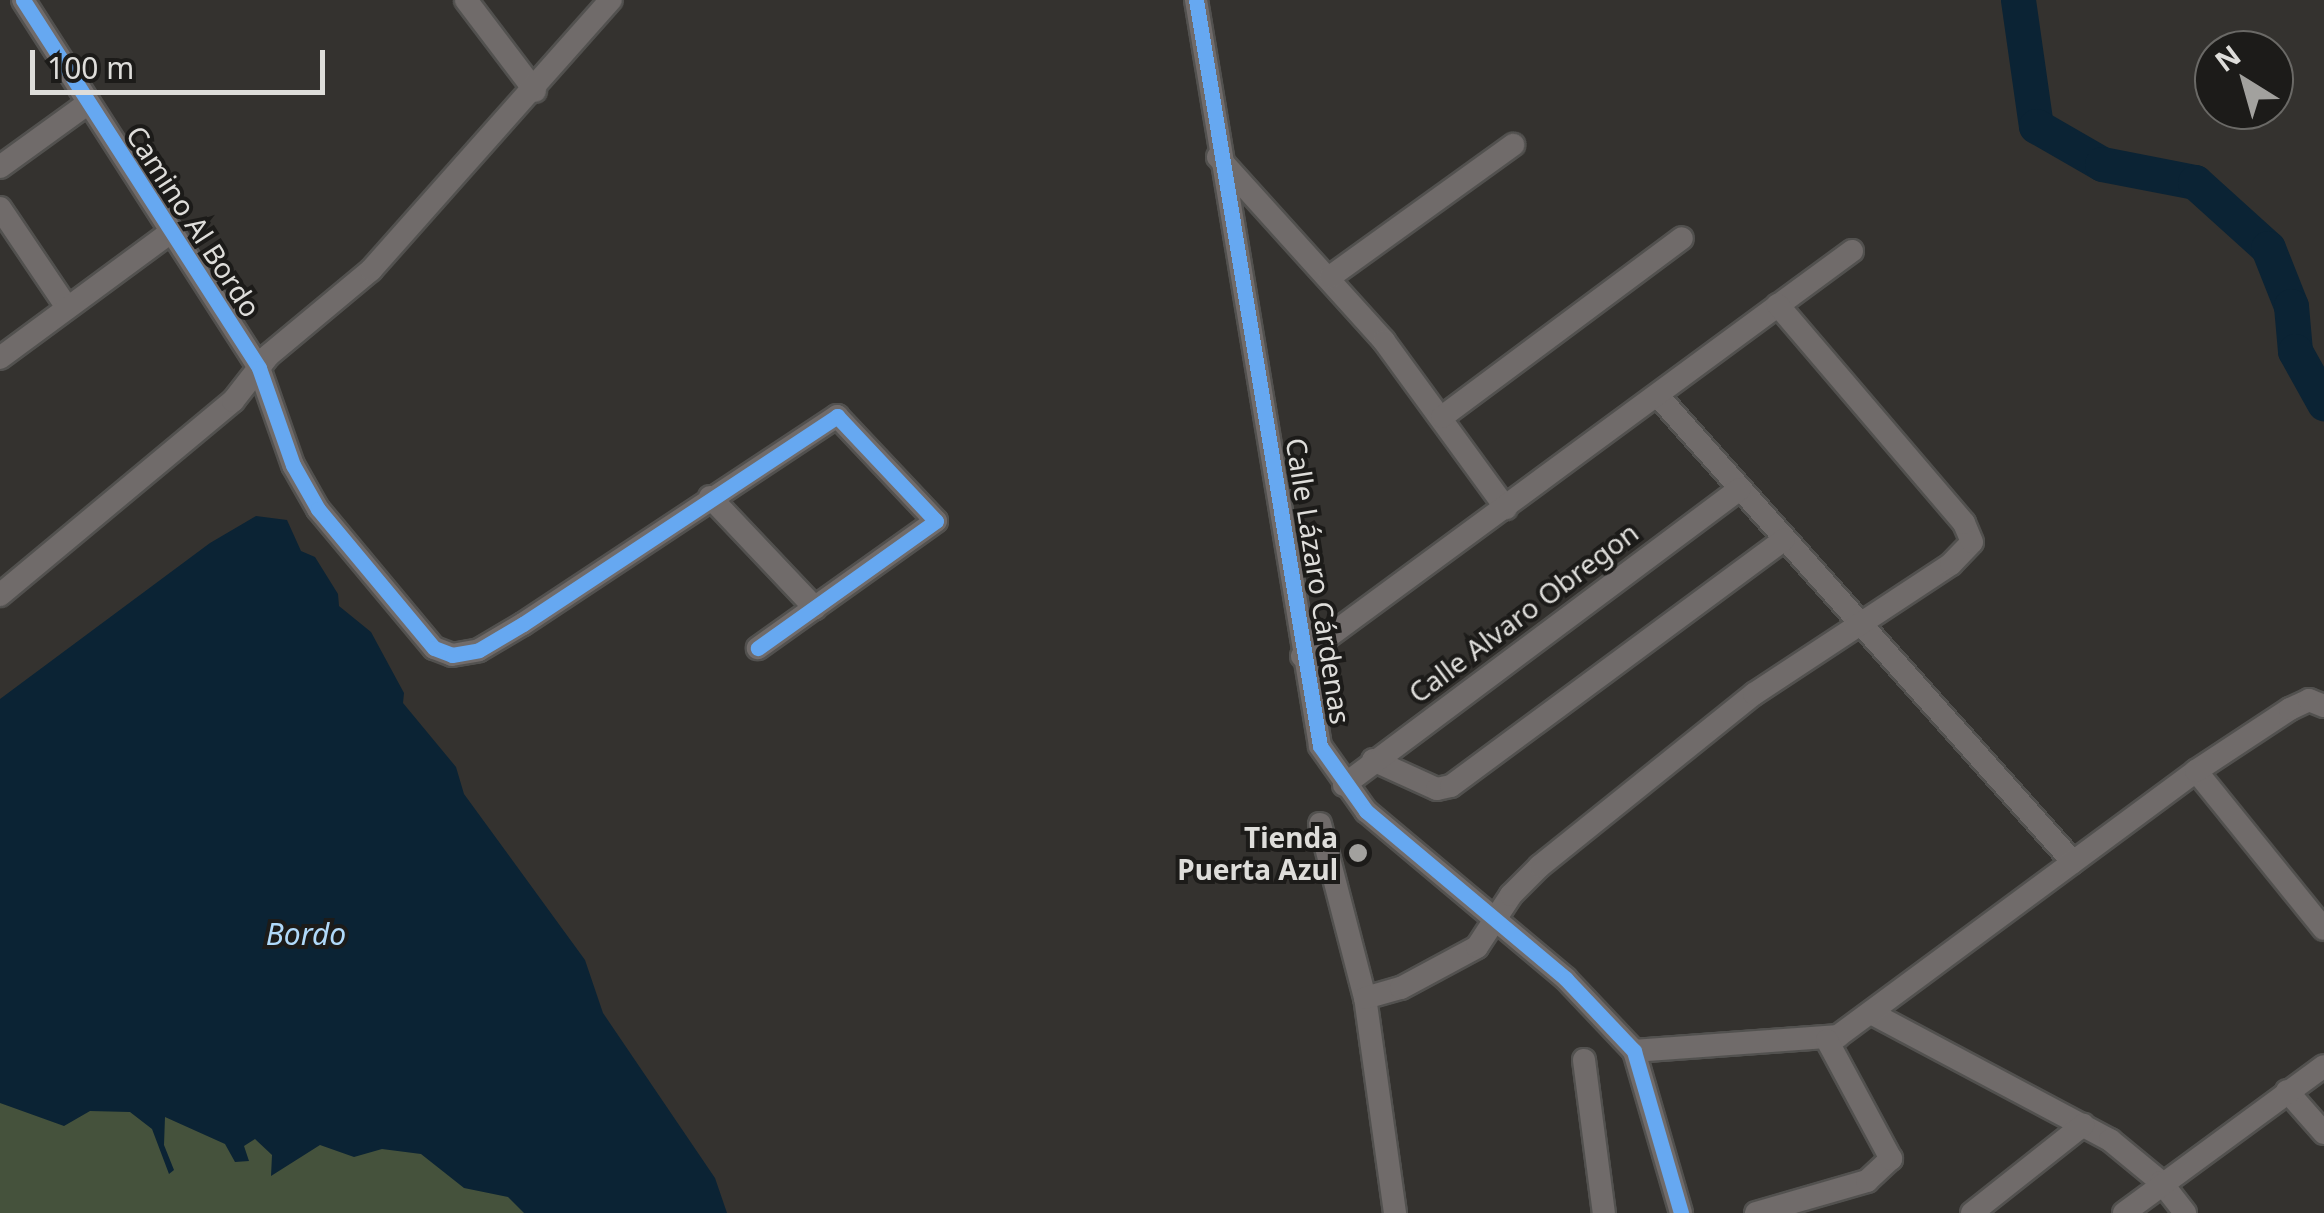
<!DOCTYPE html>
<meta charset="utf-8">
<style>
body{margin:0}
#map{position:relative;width:2324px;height:1213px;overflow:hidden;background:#34322f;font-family:"Noto Sans",sans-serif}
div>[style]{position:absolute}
.green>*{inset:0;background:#45523c}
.water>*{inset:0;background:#0b2334}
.river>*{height:35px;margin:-17.5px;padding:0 17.5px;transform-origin:17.5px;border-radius:17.5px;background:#0b2334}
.roads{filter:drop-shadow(2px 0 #52514f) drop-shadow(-2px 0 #52514f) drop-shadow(0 2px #52514f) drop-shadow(0 -2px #52514f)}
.street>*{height:22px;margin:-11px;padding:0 11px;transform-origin:11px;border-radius:11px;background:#706b6a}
.cycleway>*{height:15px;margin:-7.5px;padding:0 7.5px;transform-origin:7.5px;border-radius:7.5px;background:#66a8f1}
.dots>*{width:28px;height:28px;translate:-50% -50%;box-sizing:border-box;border:5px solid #1c1b19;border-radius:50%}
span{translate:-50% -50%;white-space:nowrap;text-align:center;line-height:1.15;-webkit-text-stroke:8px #1c1b19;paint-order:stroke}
.street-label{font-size:28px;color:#deddda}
.poi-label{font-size:28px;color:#deddda;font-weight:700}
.right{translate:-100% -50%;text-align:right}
.water-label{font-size:30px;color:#b0d9f9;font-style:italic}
.north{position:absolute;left:2194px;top:30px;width:100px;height:100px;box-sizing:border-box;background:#1c1b19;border:2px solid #6a6966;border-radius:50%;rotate:323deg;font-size:28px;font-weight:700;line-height:40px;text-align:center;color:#deddda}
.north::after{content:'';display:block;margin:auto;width:35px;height:45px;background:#a2a19e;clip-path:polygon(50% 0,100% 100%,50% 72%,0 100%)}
.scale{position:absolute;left:30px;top:50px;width:295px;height:45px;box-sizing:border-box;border:5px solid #deddda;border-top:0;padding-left:12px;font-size:30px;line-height:35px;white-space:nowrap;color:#deddda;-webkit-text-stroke:8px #1c1b19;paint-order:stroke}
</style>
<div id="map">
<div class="green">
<i style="clip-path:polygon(0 1090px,108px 1093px,400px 1137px,561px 1213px,0 1213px)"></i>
</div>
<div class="water">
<i style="clip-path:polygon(256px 516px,287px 520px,301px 551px,315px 557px,338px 594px,339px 606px,371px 632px,404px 693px,403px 703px,456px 767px,464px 794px,585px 960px,603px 1013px,715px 1178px,727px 1213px,524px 1213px,508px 1197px,464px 1188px,421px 1154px,382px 1149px,354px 1157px,320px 1145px,271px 1176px,272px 1155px,255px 1139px,244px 1146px,249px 1161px,235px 1162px,225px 1144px,165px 1117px,164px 1145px,174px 1170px,169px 1174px,152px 1129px,130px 1112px,90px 1111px,64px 1126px,0 1103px,0 699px,210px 543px)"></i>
</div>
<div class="river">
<i style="left:2018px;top:0;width:127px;rotate:81.9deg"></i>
<i style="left:2036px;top:126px;width:76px;rotate:29.9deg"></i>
<i style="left:2102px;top:164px;width:95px;rotate:11deg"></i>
<i style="left:2195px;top:182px;width:98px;rotate:42.1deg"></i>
<i style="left:2268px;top:248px;width:62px;rotate:68.4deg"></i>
<i style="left:2291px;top:306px;width:45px;rotate:84.9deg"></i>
<i style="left:2295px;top:351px;width:60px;rotate:60.9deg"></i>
</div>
<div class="roads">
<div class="street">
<i style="left:23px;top:0;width:437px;rotate:57.3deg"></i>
<i style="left:259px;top:368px;width:103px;rotate:70.7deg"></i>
<i style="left:293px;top:465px;width:51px;rotate:60.4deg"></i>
<i style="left:318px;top:509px;width:181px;rotate:50.2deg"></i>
<i style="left:434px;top:648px;width:19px;rotate:21deg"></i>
<i style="left:452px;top:655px;width:27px;rotate:-10deg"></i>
<i style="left:479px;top:650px;width:51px;rotate:-30.6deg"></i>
<i style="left:523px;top:624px;width:377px;rotate:-33.5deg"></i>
<i style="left:837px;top:416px;width:144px;rotate:46.7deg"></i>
<i style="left:936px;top:521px;width:219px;rotate:144.5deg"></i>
<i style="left:466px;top:0;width:114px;rotate:52.8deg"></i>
<i style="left:1196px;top:0;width:756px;rotate:80.56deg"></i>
<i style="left:1320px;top:746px;width:80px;rotate:54.7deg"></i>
<i style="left:1366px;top:811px;width:261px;rotate:40deg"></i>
<i style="left:1566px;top:979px;width:99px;rotate:46.6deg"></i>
<i style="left:1634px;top:1051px;width:169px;rotate:73.8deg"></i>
<i style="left:1218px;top:157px;width:248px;rotate:47.9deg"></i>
<i style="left:1384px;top:341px;width:207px;rotate:53.9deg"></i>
<i style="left:0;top:167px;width:107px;rotate:-35.9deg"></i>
<i style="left:0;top:208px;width:118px;rotate:56deg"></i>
<i style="left:1330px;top:277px;width:226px;rotate:-35.8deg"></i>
<i style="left:0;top:358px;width:212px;rotate:-36.4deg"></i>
<i style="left:1658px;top:396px;width:624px;rotate:48.31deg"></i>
<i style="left:1442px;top:417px;width:299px;rotate:-36.7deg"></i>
<i style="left:710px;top:497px;width:153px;rotate:46.6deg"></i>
<i style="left:0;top:595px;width:303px;rotate:-39.8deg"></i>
<i style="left:233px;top:401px;width:58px;rotate:-52deg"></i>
<i style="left:269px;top:355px;width:133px;rotate:-39.8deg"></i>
<i style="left:371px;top:270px;width:361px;rotate:-48.4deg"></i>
<i style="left:1302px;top:656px;width:683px;rotate:-36.37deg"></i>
<i style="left:1373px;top:760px;width:70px;rotate:24.4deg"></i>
<i style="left:1437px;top:789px;width:14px;rotate:-12deg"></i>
<i style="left:1451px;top:786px;width:414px;rotate:-36.5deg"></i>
<i style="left:2196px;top:771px;width:203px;rotate:51deg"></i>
<i style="left:1344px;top:785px;width:494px;rotate:-36.8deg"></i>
<i style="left:1320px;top:824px;width:180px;rotate:75.5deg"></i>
<i style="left:1871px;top:1013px;width:271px;rotate:28deg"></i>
<i style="left:2110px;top:1140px;width:66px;rotate:39.5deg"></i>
<i style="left:2161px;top:1182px;width:39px;rotate:52deg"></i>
<i style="left:1634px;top:1051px;width:205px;rotate:-4.2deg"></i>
<i style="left:1838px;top:1036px;width:445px;rotate:-36.5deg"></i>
<i style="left:2196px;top:771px;width:113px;rotate:-33.4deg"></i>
<i style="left:2290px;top:709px;width:21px;rotate:-25deg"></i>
<i style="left:2309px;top:700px;width:16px;rotate:22deg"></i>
<i style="left:1584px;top:1060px;width:154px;rotate:82.6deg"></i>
<i style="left:2287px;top:1091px;width:56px;rotate:48.6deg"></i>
<i style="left:1395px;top:1213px;width:217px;rotate:-97.9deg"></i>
<i style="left:1365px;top:998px;width:37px;rotate:-16deg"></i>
<i style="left:1401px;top:988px;width:86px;rotate:-28.3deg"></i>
<i style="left:1477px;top:947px;width:62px;rotate:-56.8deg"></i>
<i style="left:1511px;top:895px;width:41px;rotate:-45deg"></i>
<i style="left:1540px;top:866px;width:275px;rotate:-38.8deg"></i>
<i style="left:1754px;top:694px;width:236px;rotate:-33.4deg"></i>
<i style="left:1951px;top:564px;width:30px;rotate:-46deg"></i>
<i style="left:1972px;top:542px;width:21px;rotate:-113deg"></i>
<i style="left:1964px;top:523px;width:287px;rotate:-130.5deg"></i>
<i style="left:1756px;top:1213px;width:116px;rotate:-16.1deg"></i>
<i style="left:1867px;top:1181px;width:33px;rotate:-43deg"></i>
<i style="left:1891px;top:1159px;width:135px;rotate:-118.3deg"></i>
<i style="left:1972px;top:1213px;width:142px;rotate:-38.4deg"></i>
<i style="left:2124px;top:1213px;width:248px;rotate:-36.3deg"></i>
</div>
</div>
<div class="cycleway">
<i style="left:23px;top:0;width:437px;rotate:57.3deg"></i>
<i style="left:259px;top:368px;width:103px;rotate:70.7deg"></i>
<i style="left:293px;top:465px;width:51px;rotate:60.4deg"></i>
<i style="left:318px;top:509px;width:181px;rotate:50.2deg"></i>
<i style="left:434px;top:648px;width:19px;rotate:21deg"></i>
<i style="left:452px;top:655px;width:27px;rotate:-10deg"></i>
<i style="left:479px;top:650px;width:51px;rotate:-30.6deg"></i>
<i style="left:523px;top:624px;width:377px;rotate:-33.5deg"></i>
<i style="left:837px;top:416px;width:144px;rotate:46.7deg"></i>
<i style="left:936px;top:521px;width:219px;rotate:144.5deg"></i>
<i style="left:1196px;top:0;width:756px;rotate:80.56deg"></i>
<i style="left:1320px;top:746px;width:80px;rotate:54.7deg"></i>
<i style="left:1366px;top:811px;width:261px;rotate:40deg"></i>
<i style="left:1566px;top:979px;width:99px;rotate:46.6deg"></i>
<i style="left:1634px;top:1051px;width:169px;rotate:73.8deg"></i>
</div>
<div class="dots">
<i style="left:1358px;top:853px;background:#a2a19e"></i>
</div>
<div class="street-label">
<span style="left:194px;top:221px;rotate:57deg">Camino Al Bordo</span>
<span style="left:1319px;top:581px;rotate:81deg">Calle Lázaro Cárdenas</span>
<span style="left:1523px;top:612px;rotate:-37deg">Calle Alvaro Obregon</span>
</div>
<div class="poi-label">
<span class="right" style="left:1338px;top:853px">Tienda<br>Puerta Azul</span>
</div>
<div class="water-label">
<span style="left:306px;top:934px">Bordo</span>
</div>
<div class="north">N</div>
<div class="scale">100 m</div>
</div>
